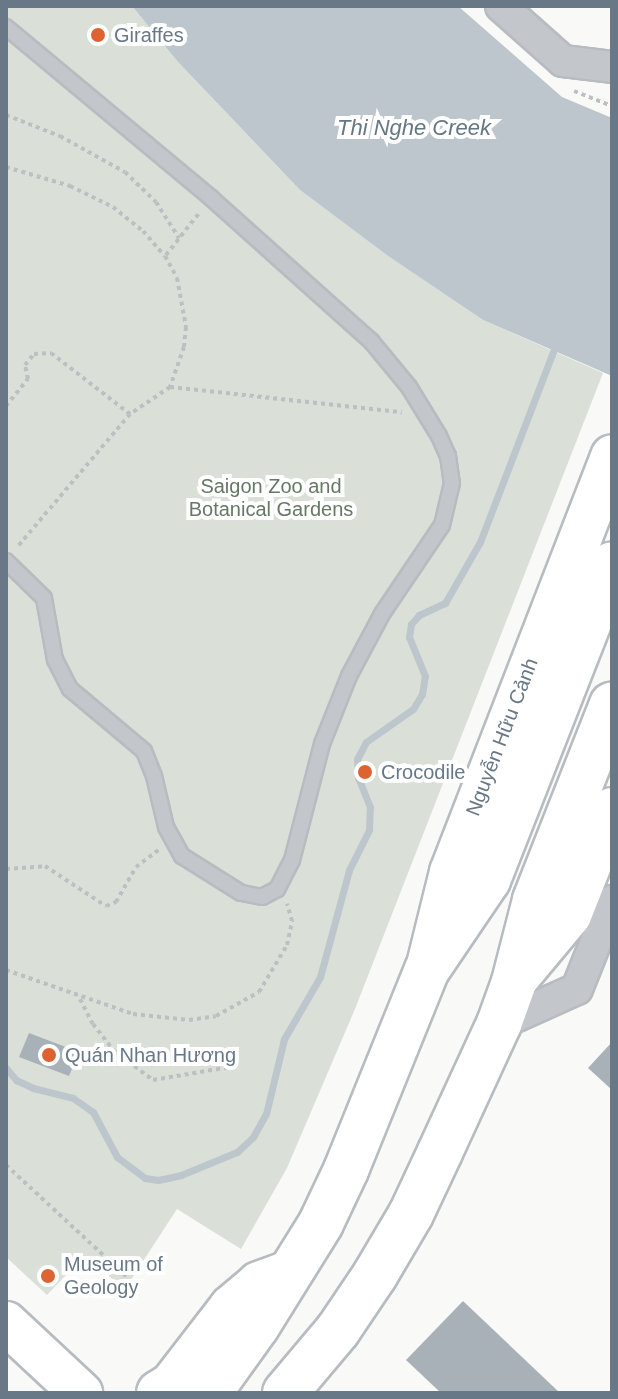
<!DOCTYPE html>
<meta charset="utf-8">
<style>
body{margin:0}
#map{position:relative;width:618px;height:1399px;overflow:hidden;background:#f9f9f7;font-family:Arial,sans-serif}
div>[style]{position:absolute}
.green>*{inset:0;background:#dae0d8}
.water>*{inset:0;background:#bdc6cc}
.stream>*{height:7px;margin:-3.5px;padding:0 3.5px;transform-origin:3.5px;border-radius:3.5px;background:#bdc6cc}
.building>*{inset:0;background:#a9b1b8}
.path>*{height:4px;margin-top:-2px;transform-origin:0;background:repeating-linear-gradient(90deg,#bdbfc2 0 4px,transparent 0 8px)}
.roads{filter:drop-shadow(2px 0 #b7bcc1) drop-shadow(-2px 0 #b7bcc1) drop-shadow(0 2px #b7bcc1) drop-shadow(0 -2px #b7bcc1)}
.lane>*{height:14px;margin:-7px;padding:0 7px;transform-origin:7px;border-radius:7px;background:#c3c6ca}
.street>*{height:30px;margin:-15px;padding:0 15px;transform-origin:15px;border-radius:15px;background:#c3c6ca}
.secondary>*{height:42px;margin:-21px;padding:0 21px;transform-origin:21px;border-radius:21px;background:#fff}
.primary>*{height:44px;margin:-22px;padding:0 22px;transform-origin:22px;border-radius:22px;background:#fff}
.dots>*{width:22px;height:22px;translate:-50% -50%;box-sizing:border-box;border:4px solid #fff;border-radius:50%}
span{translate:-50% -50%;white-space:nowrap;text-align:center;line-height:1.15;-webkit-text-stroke:8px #fff;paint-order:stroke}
.poi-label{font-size:20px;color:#697887}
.left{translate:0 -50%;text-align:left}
.park-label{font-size:20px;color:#667964}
.street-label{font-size:20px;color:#697887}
.water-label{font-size:22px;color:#657882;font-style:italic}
.frame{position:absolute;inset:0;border:8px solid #697887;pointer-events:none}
</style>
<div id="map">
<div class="green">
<i style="clip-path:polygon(6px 6px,132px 6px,178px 62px,300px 190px,388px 256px,483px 320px,603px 373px,355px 1009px,287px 1168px,241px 1249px,177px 1209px,125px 1289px,84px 1256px,47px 1295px,6px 1257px)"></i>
</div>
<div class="water">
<i style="clip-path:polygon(132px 6px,458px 6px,562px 97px,612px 118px,612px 376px,483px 320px,388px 256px,300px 190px,178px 62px)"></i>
</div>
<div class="stream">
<i style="left:6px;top:1068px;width:16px;rotate:50deg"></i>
<i style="left:16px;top:1080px;width:19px;rotate:25deg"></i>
<i style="left:33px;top:1088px;width:41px;rotate:14deg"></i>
<i style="left:73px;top:1098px;width:24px;rotate:35deg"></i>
<i style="left:93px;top:1112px;width:51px;rotate:61.9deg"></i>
<i style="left:117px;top:1157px;width:35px;rotate:37deg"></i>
<i style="left:145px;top:1178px;width:13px;rotate:9deg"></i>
<i style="left:158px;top:1180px;width:24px;rotate:-12deg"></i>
<i style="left:181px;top:1175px;width:61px;rotate:-22.3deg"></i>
<i style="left:237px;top:1152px;width:22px;rotate:-43deg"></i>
<i style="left:253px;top:1137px;width:26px;rotate:-61deg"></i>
<i style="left:266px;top:1114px;width:77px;rotate:-76.5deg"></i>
<i style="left:284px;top:1039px;width:72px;rotate:-59.9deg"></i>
<i style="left:320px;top:977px;width:111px;rotate:-74.8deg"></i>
<i style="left:349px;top:870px;width:45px;rotate:-63.4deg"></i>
<i style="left:369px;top:830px;width:23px;rotate:-88deg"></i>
<i style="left:370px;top:807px;width:31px;rotate:-112deg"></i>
<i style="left:358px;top:778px;width:19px;rotate:-93deg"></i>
<i style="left:357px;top:759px;width:19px;rotate:-62deg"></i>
<i style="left:366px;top:742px;width:57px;rotate:-35.1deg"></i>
<i style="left:413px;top:709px;width:17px;rotate:-59deg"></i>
<i style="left:422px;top:694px;width:18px;rotate:-81deg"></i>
<i style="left:425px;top:676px;width:42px;rotate:-112.3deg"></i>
<i style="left:409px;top:637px;width:13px;rotate:-81deg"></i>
<i style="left:411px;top:624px;width:12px;rotate:-48deg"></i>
<i style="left:419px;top:615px;width:29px;rotate:-25deg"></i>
<i style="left:445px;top:603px;width:70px;rotate:-60.2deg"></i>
<i style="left:480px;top:542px;width:212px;rotate:-69deg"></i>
</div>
<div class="building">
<i style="clip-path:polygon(29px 1033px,79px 1052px,69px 1076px,19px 1057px)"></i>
<i style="clip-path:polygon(612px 1042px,612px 1090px,588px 1068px)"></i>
<i style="clip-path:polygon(463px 1301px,560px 1393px,441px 1393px,406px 1360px)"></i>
</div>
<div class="path">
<i style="left:574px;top:91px;width:41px;rotate:21.5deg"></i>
<i style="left:6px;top:115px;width:58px;rotate:21.3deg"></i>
<i style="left:60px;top:136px;width:74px;rotate:29deg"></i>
<i style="left:125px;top:172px;width:43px;rotate:44.1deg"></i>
<i style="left:156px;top:202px;width:43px;rotate:57.4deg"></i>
<i style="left:6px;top:167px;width:67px;rotate:16.5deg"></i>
<i style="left:70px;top:186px;width:48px;rotate:26deg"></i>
<i style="left:113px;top:207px;width:38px;rotate:39deg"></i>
<i style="left:143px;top:231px;width:33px;rotate:49deg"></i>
<i style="left:165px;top:256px;width:25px;rotate:61deg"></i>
<i style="left:177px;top:278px;width:50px;rotate:79.6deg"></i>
<i style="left:186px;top:327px;width:20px;rotate:96deg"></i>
<i style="left:184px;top:347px;width:42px;rotate:109.3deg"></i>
<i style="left:170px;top:387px;width:48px;rotate:146deg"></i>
<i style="left:130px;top:414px;width:173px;rotate:130.3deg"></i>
<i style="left:166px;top:255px;width:55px;rotate:-51.7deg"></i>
<i style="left:170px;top:387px;width:233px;rotate:6.2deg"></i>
<i style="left:6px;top:406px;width:35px;rotate:-51deg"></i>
<i style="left:28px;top:379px;width:14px;rotate:-102deg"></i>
<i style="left:25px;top:365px;width:14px;rotate:-51deg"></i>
<i style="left:34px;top:354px;width:17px;rotate:-3deg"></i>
<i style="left:51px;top:353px;width:100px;rotate:37.7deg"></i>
<i style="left:6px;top:869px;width:39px;rotate:-4deg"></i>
<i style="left:45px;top:866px;width:73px;rotate:33.3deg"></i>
<i style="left:106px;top:906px;width:11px;rotate:-22deg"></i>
<i style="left:116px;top:902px;width:40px;rotate:-60.3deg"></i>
<i style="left:136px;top:867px;width:30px;rotate:-37deg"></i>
<i style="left:6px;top:970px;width:134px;rotate:19.1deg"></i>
<i style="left:133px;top:1014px;width:56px;rotate:6.1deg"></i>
<i style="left:189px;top:1020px;width:27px;rotate:-8deg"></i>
<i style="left:216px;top:1016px;width:49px;rotate:-29.2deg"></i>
<i style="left:259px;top:992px;width:55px;rotate:-59.2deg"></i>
<i style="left:287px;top:945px;width:25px;rotate:-78deg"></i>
<i style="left:292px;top:921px;width:18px;rotate:-106deg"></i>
<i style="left:80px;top:999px;width:28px;rotate:63deg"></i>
<i style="left:93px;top:1024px;width:36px;rotate:52deg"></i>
<i style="left:115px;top:1052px;width:47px;rotate:36.4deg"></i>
<i style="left:153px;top:1080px;width:84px;rotate:-9.6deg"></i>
<i style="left:6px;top:1165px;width:165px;rotate:42.8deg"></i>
</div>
<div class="roads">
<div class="lane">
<i style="left:6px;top:27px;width:267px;rotate:39.8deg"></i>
<i style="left:211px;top:198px;width:215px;rotate:41.8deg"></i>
<i style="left:371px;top:341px;width:60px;rotate:50.4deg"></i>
<i style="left:409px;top:387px;width:57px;rotate:58.5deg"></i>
<i style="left:439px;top:436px;width:22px;rotate:66deg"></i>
<i style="left:448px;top:456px;width:27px;rotate:82deg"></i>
<i style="left:452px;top:483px;width:43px;rotate:103.4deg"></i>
<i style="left:442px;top:525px;width:107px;rotate:124deg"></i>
<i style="left:382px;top:614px;width:70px;rotate:118deg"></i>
<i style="left:349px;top:676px;width:73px;rotate:111.7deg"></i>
<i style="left:322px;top:744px;width:120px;rotate:104.5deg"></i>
<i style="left:292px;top:860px;width:33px;rotate:117deg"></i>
<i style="left:277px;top:889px;width:17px;rotate:152deg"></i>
<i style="left:262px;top:897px;width:21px;rotate:-169deg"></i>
<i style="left:241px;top:893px;width:70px;rotate:-147.9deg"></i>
<i style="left:182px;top:856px;width:33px;rotate:-119deg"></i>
<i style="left:166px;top:827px;width:52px;rotate:-103.2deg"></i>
<i style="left:154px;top:776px;width:27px;rotate:-112deg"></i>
<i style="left:144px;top:751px;width:97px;rotate:-140deg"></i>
<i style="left:70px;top:689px;width:33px;rotate:-117deg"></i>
<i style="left:55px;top:660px;width:63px;rotate:-100.1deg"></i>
<i style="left:44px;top:598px;width:53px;rotate:-135.8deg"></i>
</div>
<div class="street">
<i style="left:501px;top:6px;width:83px;rotate:41.6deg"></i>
<i style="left:563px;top:61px;width:49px;rotate:7deg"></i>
<i style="left:499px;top:1024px;width:85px;rotate:-24.2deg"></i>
<i style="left:577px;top:989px;width:95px;rotate:-68.3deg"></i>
</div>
<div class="secondary">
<i style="left:428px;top:965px;width:96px;rotate:-76.1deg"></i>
<i style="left:451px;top:872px;width:446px;rotate:-68.8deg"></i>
<i style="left:514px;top:982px;width:87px;rotate:-50.1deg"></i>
<i style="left:570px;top:915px;width:114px;rotate:-68.4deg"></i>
<i style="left:6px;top:1323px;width:103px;rotate:43deg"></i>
</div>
<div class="primary">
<i style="left:159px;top:1393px;width:15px;rotate:-32deg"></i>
<i style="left:172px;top:1385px;width:98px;rotate:-52.4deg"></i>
<i style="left:232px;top:1307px;width:35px;rotate:-40deg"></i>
<i style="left:259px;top:1284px;width:27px;rotate:-20deg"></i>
<i style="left:209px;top:1393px;width:82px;rotate:-54.4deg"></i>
<i style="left:257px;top:1326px;width:121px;rotate:-58.1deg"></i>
<i style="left:321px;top:1223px;width:59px;rotate:-64.7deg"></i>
<i style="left:346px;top:1170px;width:216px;rotate:-68deg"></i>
<i style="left:427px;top:970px;width:109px;rotate:-55.9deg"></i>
<i style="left:488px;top:880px;width:339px;rotate:-68.6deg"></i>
<i style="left:285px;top:1393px;width:82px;rotate:-49.9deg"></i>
<i style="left:338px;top:1330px;width:66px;rotate:-56.1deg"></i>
<i style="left:375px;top:1275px;width:71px;rotate:-59.5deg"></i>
<i style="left:411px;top:1214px;width:68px;rotate:-64.9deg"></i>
<i style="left:440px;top:1152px;width:141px;rotate:-65.3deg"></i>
<i style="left:499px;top:1024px;width:45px;rotate:-70.3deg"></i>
<i style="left:514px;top:982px;width:85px;rotate:-75.6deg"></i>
<i style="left:535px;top:900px;width:210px;rotate:-68.5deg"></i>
</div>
</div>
<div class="dots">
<i style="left:98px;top:35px;background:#dd6432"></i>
<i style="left:365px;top:772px;background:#dd6432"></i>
<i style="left:49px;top:1055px;background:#dd6432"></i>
<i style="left:48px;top:1276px;background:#dd6432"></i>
</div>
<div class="poi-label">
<span class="left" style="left:114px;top:35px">Giraffes</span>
<span class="left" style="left:381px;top:772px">Crocodile</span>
<span class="left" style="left:65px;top:1055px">Quán Nhan Hương</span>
<span class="left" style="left:64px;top:1276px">Museum of<br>Geology</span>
</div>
<div class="park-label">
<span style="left:271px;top:498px">Saigon Zoo and<br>Botanical Gardens</span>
</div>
<div class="street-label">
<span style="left:502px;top:737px;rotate:-69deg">Nguyễn Hữu Cảnh</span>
</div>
<div class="water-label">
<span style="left:414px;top:128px">Thi Nghe Creek</span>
</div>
<div class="frame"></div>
</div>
